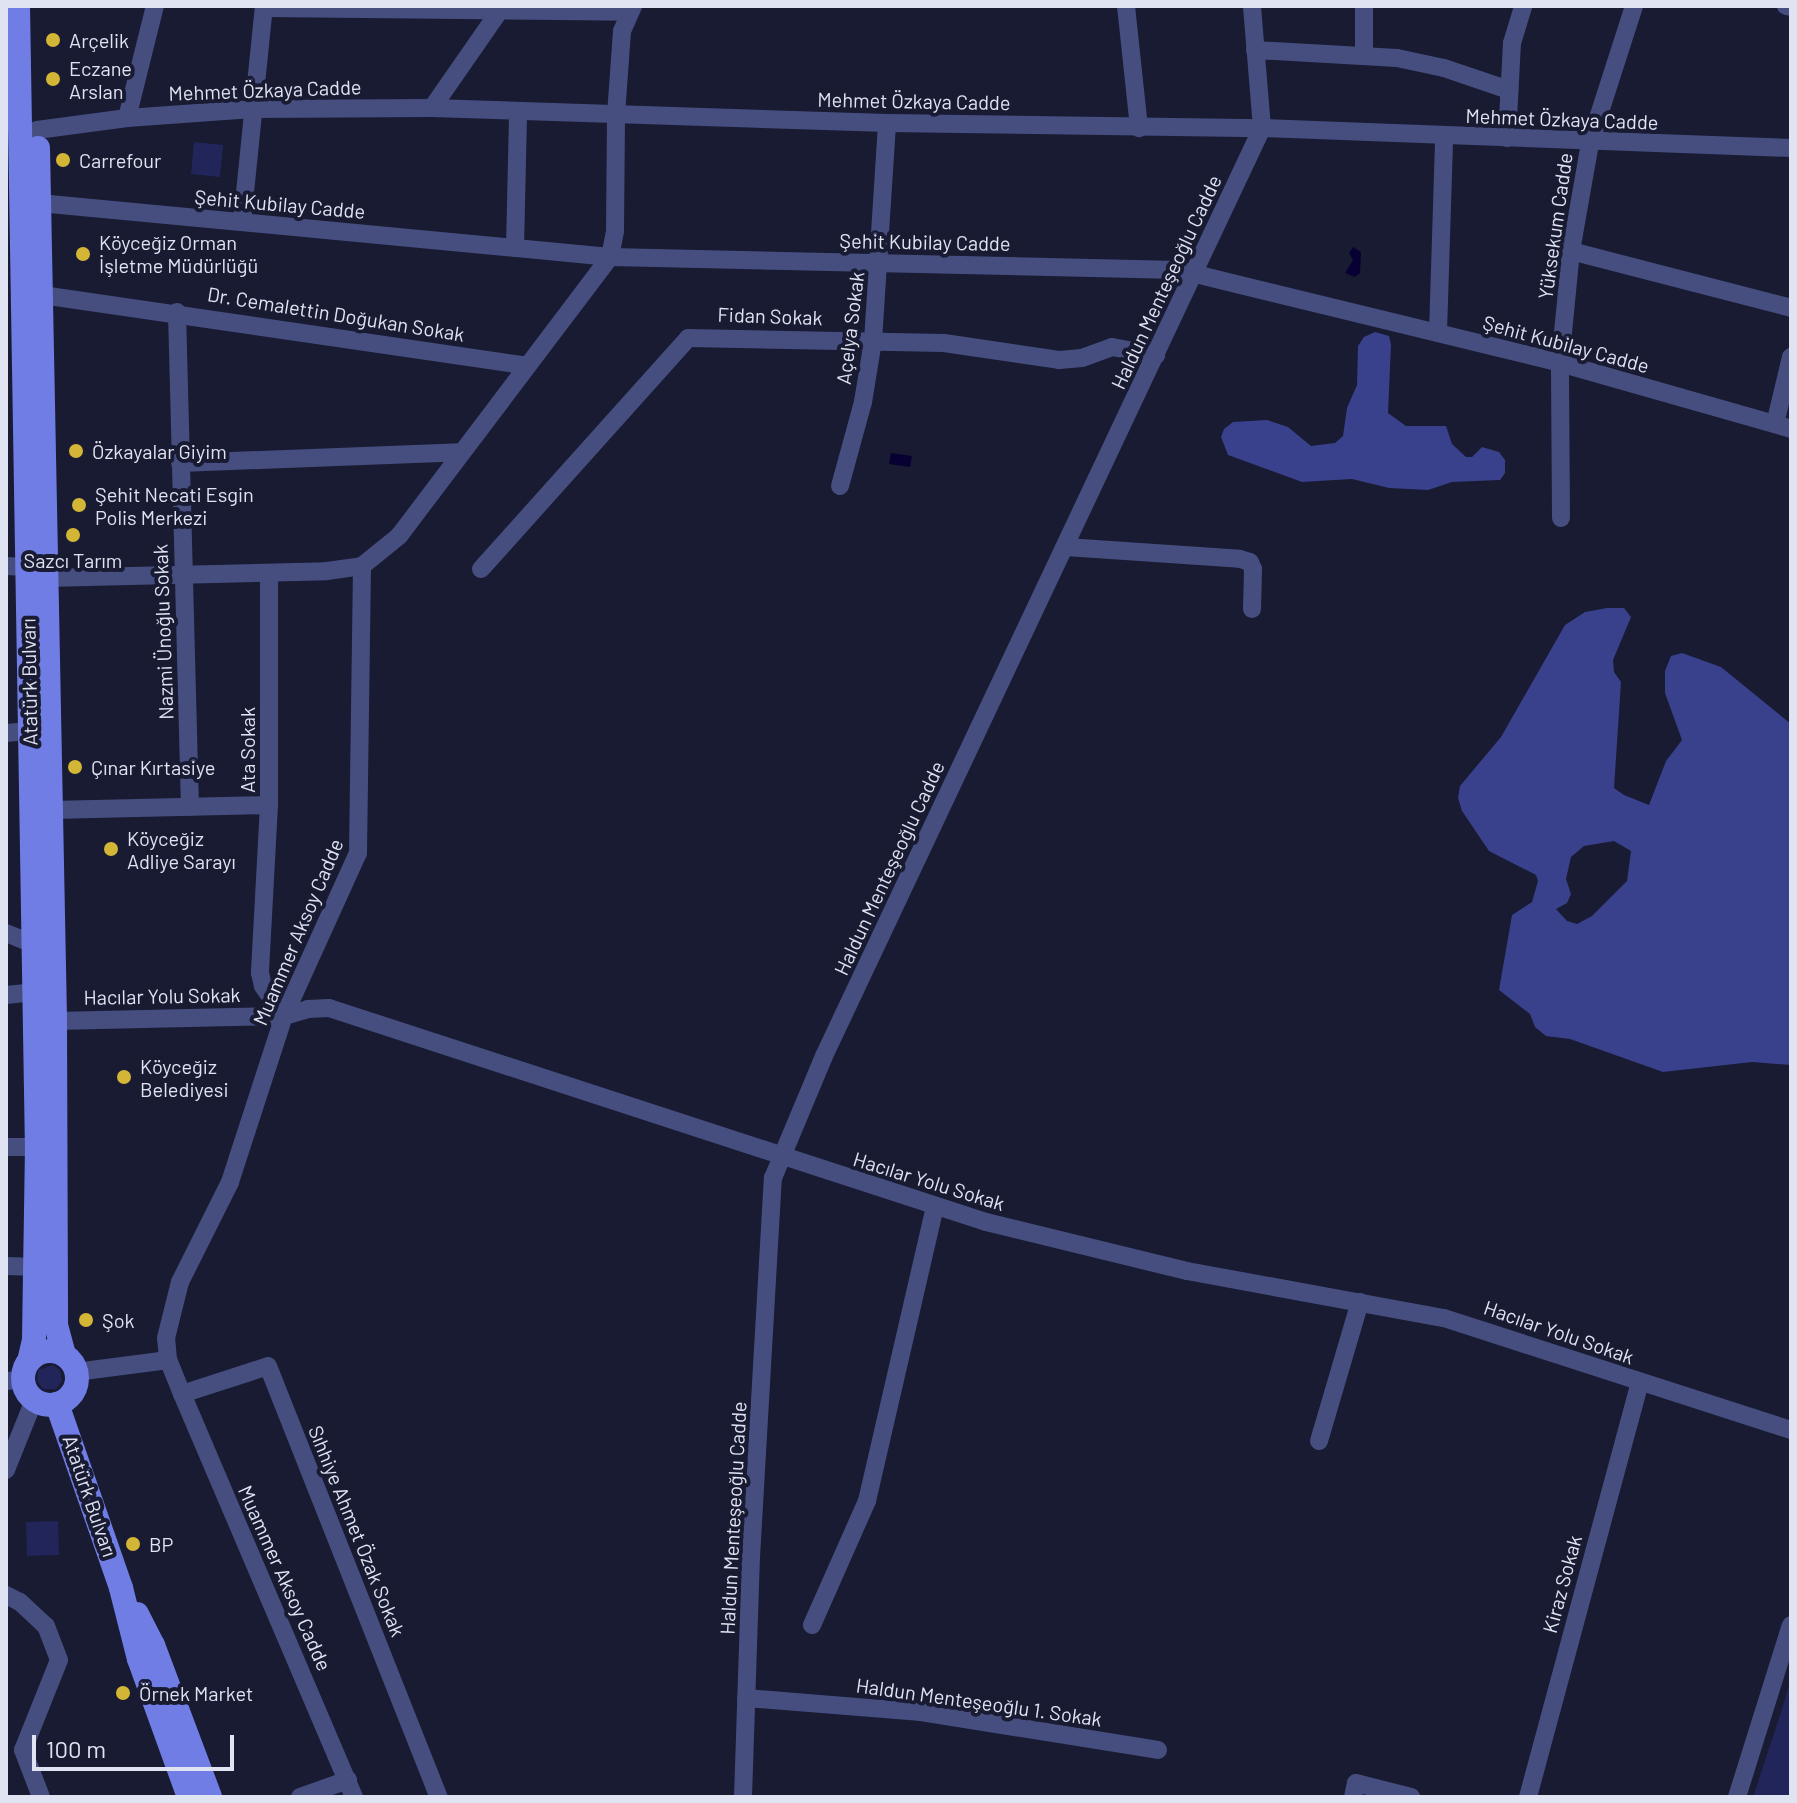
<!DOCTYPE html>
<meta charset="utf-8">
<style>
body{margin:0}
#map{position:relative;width:1797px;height:1803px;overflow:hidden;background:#181b31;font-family:Barlow,sans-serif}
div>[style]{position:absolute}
.green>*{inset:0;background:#21255a}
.forest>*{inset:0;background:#39408c}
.water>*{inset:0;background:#060033}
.minor>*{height:18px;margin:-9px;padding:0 9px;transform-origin:9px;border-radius:9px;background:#464e80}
.major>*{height:24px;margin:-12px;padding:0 12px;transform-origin:12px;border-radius:12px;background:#707de5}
.major>.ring{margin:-12px;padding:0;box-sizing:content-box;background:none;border:24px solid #707de5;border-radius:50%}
.dots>*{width:22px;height:22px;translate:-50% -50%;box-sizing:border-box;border:4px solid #181b31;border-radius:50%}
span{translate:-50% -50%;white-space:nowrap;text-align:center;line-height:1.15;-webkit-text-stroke:8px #181b31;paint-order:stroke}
.poi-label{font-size:20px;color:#dfe3f2}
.left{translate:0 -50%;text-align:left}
.street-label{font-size:20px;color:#dfe3f2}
.frame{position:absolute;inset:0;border:8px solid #dfe3f2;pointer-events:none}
.scale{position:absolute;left:32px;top:1735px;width:202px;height:36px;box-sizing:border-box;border:4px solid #dfe3f2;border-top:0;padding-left:10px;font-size:24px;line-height:28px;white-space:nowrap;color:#dfe3f2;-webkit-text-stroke:6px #181b31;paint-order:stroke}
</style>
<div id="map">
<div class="green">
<i style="clip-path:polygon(194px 142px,223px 145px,220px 177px,191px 174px)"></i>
<i style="clip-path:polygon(53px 1365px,60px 1370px,62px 1381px,56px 1389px,43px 1389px,37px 1381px,38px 1370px)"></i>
<i style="clip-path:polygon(58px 1521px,59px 1555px,27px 1556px,26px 1522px)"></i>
<i style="clip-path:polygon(1791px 1679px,1791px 1797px,1753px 1797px,1782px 1709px)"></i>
</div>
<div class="forest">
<i style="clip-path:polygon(1375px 332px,1389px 336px,1391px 345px,1388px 413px,1406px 426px,1446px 426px,1452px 444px,1466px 457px,1472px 457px,1482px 447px,1499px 452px,1505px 460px,1505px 473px,1500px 480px,1452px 482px,1428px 490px,1389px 488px,1352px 479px,1302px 482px,1228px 455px,1221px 437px,1224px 429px,1233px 422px,1267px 420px,1288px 427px,1311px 446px,1335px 443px,1343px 436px,1347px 408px,1357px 385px,1358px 346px,1364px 337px)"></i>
<i style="clip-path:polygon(evenodd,1607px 608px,1624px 608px,1631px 617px,1613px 660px,1614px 672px,1621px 682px,1614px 788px,1624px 795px,1649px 805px,1666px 761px,1682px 740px,1665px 693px,1665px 671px,1671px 656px,1682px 653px,1721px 667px,1791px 724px,1791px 1065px,1752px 1062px,1663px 1072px,1570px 1039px,1546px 1036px,1535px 1027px,1530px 1014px,1499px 990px,1512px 915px,1532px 902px,1538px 881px,1536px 875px,1489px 851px,1462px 811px,1458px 798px,1460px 786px,1501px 737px,1565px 625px,1585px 612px,1607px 608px,1614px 841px,1631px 851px,1627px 881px,1592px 916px,1577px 924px,1567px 921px,1556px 909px,1567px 903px,1571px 894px,1566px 879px,1571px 857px,1584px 846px,1614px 841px)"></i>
</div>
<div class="water">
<i style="clip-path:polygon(1353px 247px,1361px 252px,1360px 273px,1355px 277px,1345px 273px,1353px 260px,1349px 253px)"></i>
<i style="clip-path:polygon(891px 453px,912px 456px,910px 467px,889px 464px)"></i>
</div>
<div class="minor">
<i style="left:1126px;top:6px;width:123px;rotate:83.9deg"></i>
<i style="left:1364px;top:6px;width:49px;rotate:90deg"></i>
<i style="left:1786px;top:6px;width:5px;rotate:11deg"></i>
<i style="left:264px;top:8px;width:364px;rotate:0.6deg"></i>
<i style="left:1255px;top:50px;width:142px;rotate:3.2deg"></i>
<i style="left:1397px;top:58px;width:48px;rotate:12deg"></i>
<i style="left:1444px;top:68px;width:69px;rotate:18.7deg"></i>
<i style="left:432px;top:108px;width:124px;rotate:-55.2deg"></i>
<i style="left:127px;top:118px;width:115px;rotate:-76deg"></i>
<i style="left:37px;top:130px;width:91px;rotate:-7.6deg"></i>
<i style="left:127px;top:118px;width:126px;rotate:-4.1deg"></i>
<i style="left:253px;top:109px;width:179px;rotate:-0.3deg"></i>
<i style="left:432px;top:108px;width:455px;rotate:1.9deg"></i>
<i style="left:887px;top:123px;width:375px;rotate:0.8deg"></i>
<i style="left:1262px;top:128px;width:529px;rotate:2.17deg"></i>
<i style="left:1507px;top:138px;width:95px;rotate:-87deg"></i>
<i style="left:1512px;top:43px;width:39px;rotate:-73deg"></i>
<i style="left:39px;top:203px;width:574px;rotate:5.4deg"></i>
<i style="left:610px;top:257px;width:569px;rotate:1.31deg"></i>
<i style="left:1179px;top:270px;width:392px;rotate:13.7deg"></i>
<i style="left:1560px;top:363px;width:240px;rotate:15.9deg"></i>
<i style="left:242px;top:222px;width:217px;rotate:-84.2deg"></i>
<i style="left:515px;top:248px;width:137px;rotate:-88.7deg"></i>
<i style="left:1571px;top:251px;width:227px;rotate:14.5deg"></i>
<i style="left:42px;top:295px;width:490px;rotate:8.3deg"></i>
<i style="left:177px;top:312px;width:495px;rotate:88.5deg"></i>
<i style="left:1438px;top:333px;width:196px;rotate:-88.2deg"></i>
<i style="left:1775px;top:424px;width:69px;rotate:-76.6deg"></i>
<i style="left:180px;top:463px;width:280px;rotate:-2.2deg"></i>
<i style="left:840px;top:486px;width:87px;rotate:-74.7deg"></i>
<i style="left:863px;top:402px;width:62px;rotate:-80.7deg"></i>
<i style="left:873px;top:341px;width:218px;rotate:-86.3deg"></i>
<i style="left:1561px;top:518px;width:155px;rotate:-90.4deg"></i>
<i style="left:1560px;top:363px;width:113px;rotate:-84.4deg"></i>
<i style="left:1571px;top:251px;width:110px;rotate:-80deg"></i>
<i style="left:1590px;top:143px;width:144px;rotate:-72.2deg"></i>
<i style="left:1066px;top:547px;width:174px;rotate:3.9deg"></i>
<i style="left:1240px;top:559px;width:10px;rotate:17deg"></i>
<i style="left:1250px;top:562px;width:8px;rotate:67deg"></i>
<i style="left:1253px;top:569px;width:40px;rotate:91.4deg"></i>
<i style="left:6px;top:566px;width:21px;rotate:3deg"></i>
<i style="left:481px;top:569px;width:310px;rotate:-48.1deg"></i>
<i style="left:688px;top:338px;width:256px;rotate:1.1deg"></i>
<i style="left:944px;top:343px;width:116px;rotate:8.4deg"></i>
<i style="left:1059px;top:360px;width:23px;rotate:-5deg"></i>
<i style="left:1082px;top:358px;width:32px;rotate:-20deg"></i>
<i style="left:1112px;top:347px;width:45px;rotate:10.3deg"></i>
<i style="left:269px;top:573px;width:232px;rotate:90deg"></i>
<i style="left:269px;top:805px;width:168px;rotate:93.1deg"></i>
<i style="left:260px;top:973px;width:13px;rotate:77deg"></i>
<i style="left:263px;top:986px;width:37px;rotate:55deg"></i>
<i style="left:47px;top:578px;width:280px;rotate:-1.4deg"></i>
<i style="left:327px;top:571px;width:35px;rotate:-8deg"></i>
<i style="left:6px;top:733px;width:24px;rotate:-5deg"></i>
<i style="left:51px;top:810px;width:218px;rotate:-1.3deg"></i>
<i style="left:6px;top:933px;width:31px;rotate:22deg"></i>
<i style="left:6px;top:995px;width:30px;rotate:-6deg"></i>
<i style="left:55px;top:1021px;width:229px;rotate:-1.3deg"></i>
<i style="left:284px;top:1016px;width:25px;rotate:-16deg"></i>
<i style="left:308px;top:1009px;width:21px;rotate:-3deg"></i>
<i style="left:329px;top:1008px;width:691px;rotate:18.04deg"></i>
<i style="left:986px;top:1222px;width:207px;rotate:13.7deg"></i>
<i style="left:1187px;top:1271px;width:261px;rotate:10.4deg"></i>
<i style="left:1444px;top:1318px;width:365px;rotate:17.9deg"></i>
<i style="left:6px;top:1147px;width:31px"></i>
<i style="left:6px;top:1266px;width:30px;rotate:2deg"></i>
<i style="left:76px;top:1372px;width:93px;rotate:-7.4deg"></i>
<i style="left:6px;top:1381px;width:16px;rotate:-4deg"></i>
<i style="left:182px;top:1394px;width:90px;rotate:-18deg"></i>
<i style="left:268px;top:1366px;width:464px;rotate:68.4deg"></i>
<i style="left:1319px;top:1441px;width:145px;rotate:-73.6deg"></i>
<i style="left:6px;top:1470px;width:75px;rotate:-68.2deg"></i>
<i style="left:6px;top:1595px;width:16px;rotate:27deg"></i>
<i style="left:20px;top:1602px;width:35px;rotate:43deg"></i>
<i style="left:46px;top:1626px;width:36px;rotate:69deg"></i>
<i style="left:59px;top:1660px;width:97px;rotate:111.8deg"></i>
<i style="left:23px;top:1750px;width:50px;rotate:69deg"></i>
<i style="left:812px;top:1625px;width:136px;rotate:-66.1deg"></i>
<i style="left:867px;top:1501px;width:303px;rotate:-77deg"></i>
<i style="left:746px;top:1698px;width:176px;rotate:4.6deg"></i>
<i style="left:921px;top:1712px;width:240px;rotate:9.1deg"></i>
<i style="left:300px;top:1797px;width:51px;rotate:-19.5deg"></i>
<i style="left:354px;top:1797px;width:438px;rotate:-113.1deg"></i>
<i style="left:182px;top:1394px;width:37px;rotate:-112deg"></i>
<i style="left:168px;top:1360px;width:22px;rotate:-95deg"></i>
<i style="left:166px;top:1338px;width:58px;rotate:-76deg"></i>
<i style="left:180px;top:1282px;width:112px;rotate:-63.4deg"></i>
<i style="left:230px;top:1182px;width:175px;rotate:-72deg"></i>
<i style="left:284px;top:1016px;width:179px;rotate:-65.6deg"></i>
<i style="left:358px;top:853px;width:287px;rotate:-89.2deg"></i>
<i style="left:362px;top:566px;width:48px;rotate:-39deg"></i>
<i style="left:399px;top:536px;width:350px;rotate:-52.9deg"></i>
<i style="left:610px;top:257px;width:26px;rotate:-79deg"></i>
<i style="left:615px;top:231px;width:116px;rotate:-89.5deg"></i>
<i style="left:616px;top:115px;width:84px;rotate:-85.9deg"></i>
<i style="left:622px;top:31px;width:27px;rotate:-66deg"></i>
<i style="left:743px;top:1797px;width:240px;rotate:-88.1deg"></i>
<i style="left:751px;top:1557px;width:380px;rotate:-86.7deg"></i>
<i style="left:773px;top:1178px;width:132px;rotate:-67.3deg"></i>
<i style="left:824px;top:1056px;width:1026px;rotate:-64.73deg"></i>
<i style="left:1262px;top:128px;width:122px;rotate:-94.7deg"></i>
<i style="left:1353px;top:1797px;width:14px;rotate:-78deg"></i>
<i style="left:1356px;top:1783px;width:57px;rotate:14.3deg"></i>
<i style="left:1528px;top:1797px;width:429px;rotate:-74.9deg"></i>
<i style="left:1737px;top:1797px;width:180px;rotate:-72.6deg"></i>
</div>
<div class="major">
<i style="left:18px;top:6px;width:1141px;rotate:89.05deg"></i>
<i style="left:37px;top:1147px;width:193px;rotate:90.9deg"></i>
<i style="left:34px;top:1340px;width:18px;rotate:103deg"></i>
<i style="left:38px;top:148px;width:873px;rotate:88.88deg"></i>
<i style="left:55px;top:1021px;width:304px;rotate:89.8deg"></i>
<i style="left:56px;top:1325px;width:31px;rotate:75deg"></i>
<i class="ring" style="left:23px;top:1351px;width:30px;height:30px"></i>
<i style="left:57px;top:1404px;width:195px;rotate:70.8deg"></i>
<i style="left:121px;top:1588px;width:73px;rotate:75.8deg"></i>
<i style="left:139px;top:1659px;width:147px;rotate:70.1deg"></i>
<i style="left:137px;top:1614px;width:35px;rotate:63deg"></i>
<i style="left:153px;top:1645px;width:162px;rotate:69.4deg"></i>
</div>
<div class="dots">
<i style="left:53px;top:40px;background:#d3b635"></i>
<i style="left:53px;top:79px;background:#d3b635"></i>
<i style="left:63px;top:160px;background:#d3b635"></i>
<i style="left:83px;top:254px;background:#d3b635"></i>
<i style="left:76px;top:451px;background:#d3b635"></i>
<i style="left:79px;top:505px;background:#d3b635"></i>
<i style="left:73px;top:535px;background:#d3b635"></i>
<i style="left:75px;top:767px;background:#d3b635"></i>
<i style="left:111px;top:849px;background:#d3b635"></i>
<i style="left:124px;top:1077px;background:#d3b635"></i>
<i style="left:86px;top:1320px;background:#d3b635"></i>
<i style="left:133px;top:1544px;background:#d3b635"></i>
<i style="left:123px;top:1693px;background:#d3b635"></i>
</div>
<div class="poi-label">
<span class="left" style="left:69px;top:40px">Arçelik</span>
<span class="left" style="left:69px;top:80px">Eczane<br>Arslan</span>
<span class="left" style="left:79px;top:160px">Carrefour</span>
<span class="left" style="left:99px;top:254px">Köyceğiz Orman<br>İşletme Müdürlüğü</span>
<span class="left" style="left:92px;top:451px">Özkayalar Giyim</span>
<span class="left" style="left:95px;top:506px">Şehit Necati Esgin<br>Polis Merkezi</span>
<span style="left:73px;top:560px">Sazcı Tarım</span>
<span class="left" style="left:91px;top:767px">Çınar Kırtasiye</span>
<span class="left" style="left:127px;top:850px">Köyceğiz<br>Adliye Sarayı</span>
<span class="left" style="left:140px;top:1078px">Köyceğiz<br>Belediyesi</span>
<span class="left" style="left:102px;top:1320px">Şok</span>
<span class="left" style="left:149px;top:1544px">BP</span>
<span class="left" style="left:139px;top:1693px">Örnek Market</span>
</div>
<div class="street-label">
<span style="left:265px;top:90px;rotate:-2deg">Mehmet Özkaya Cadde</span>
<span style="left:914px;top:101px;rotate:1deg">Mehmet Özkaya Cadde</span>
<span style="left:1562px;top:119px;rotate:2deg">Mehmet Özkaya Cadde</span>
<span style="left:280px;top:204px;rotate:5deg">Şehit Kubilay Cadde</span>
<span style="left:1555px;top:226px;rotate:-82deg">Yüksekum Cadde</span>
<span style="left:925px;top:242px;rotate:1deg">Şehit Kubilay Cadde</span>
<span style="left:1166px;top:282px;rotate:-65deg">Haldun Menteşeoğlu Cadde</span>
<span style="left:336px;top:314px;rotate:9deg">Dr. Cemalettin Doğukan Sokak</span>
<span style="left:770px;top:316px;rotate:2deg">Fidan Sokak</span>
<span style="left:850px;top:328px;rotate:-83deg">Açelya Sokak</span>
<span style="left:1566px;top:344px;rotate:15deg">Şehit Kubilay Cadde</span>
<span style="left:163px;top:632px;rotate:-92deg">Nazmi Ünoğlu Sokak</span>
<span style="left:29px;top:682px;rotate:-91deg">Atatürk Bulvarı</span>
<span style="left:247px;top:750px;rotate:-90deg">Ata Sokak</span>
<span style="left:889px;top:868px;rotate:-65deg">Haldun Menteşeoğlu Cadde</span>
<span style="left:298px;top:932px;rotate:-67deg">Muammer Aksoy Cadde</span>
<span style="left:162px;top:996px;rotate:-1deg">Hacılar Yolu Sokak</span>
<span style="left:929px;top:1181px;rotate:17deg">Hacılar Yolu Sokak</span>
<span style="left:1559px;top:1332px;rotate:19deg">Hacılar Yolu Sokak</span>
<span style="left:90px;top:1496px;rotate:71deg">Atatürk Bulvarı</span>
<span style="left:733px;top:1518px;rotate:-87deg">Haldun Menteşeoğlu Cadde</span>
<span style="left:357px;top:1531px;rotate:68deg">Sıhhiye Ahmet Özak Sokak</span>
<span style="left:285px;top:1578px;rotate:66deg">Muammer Aksoy Cadde</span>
<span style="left:1562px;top:1584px;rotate:-75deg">Kiraz Sokak</span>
<span style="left:979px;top:1702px;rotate:8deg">Haldun Menteşeoğlu 1. Sokak</span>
</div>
<div class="frame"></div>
<div class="scale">100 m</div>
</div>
